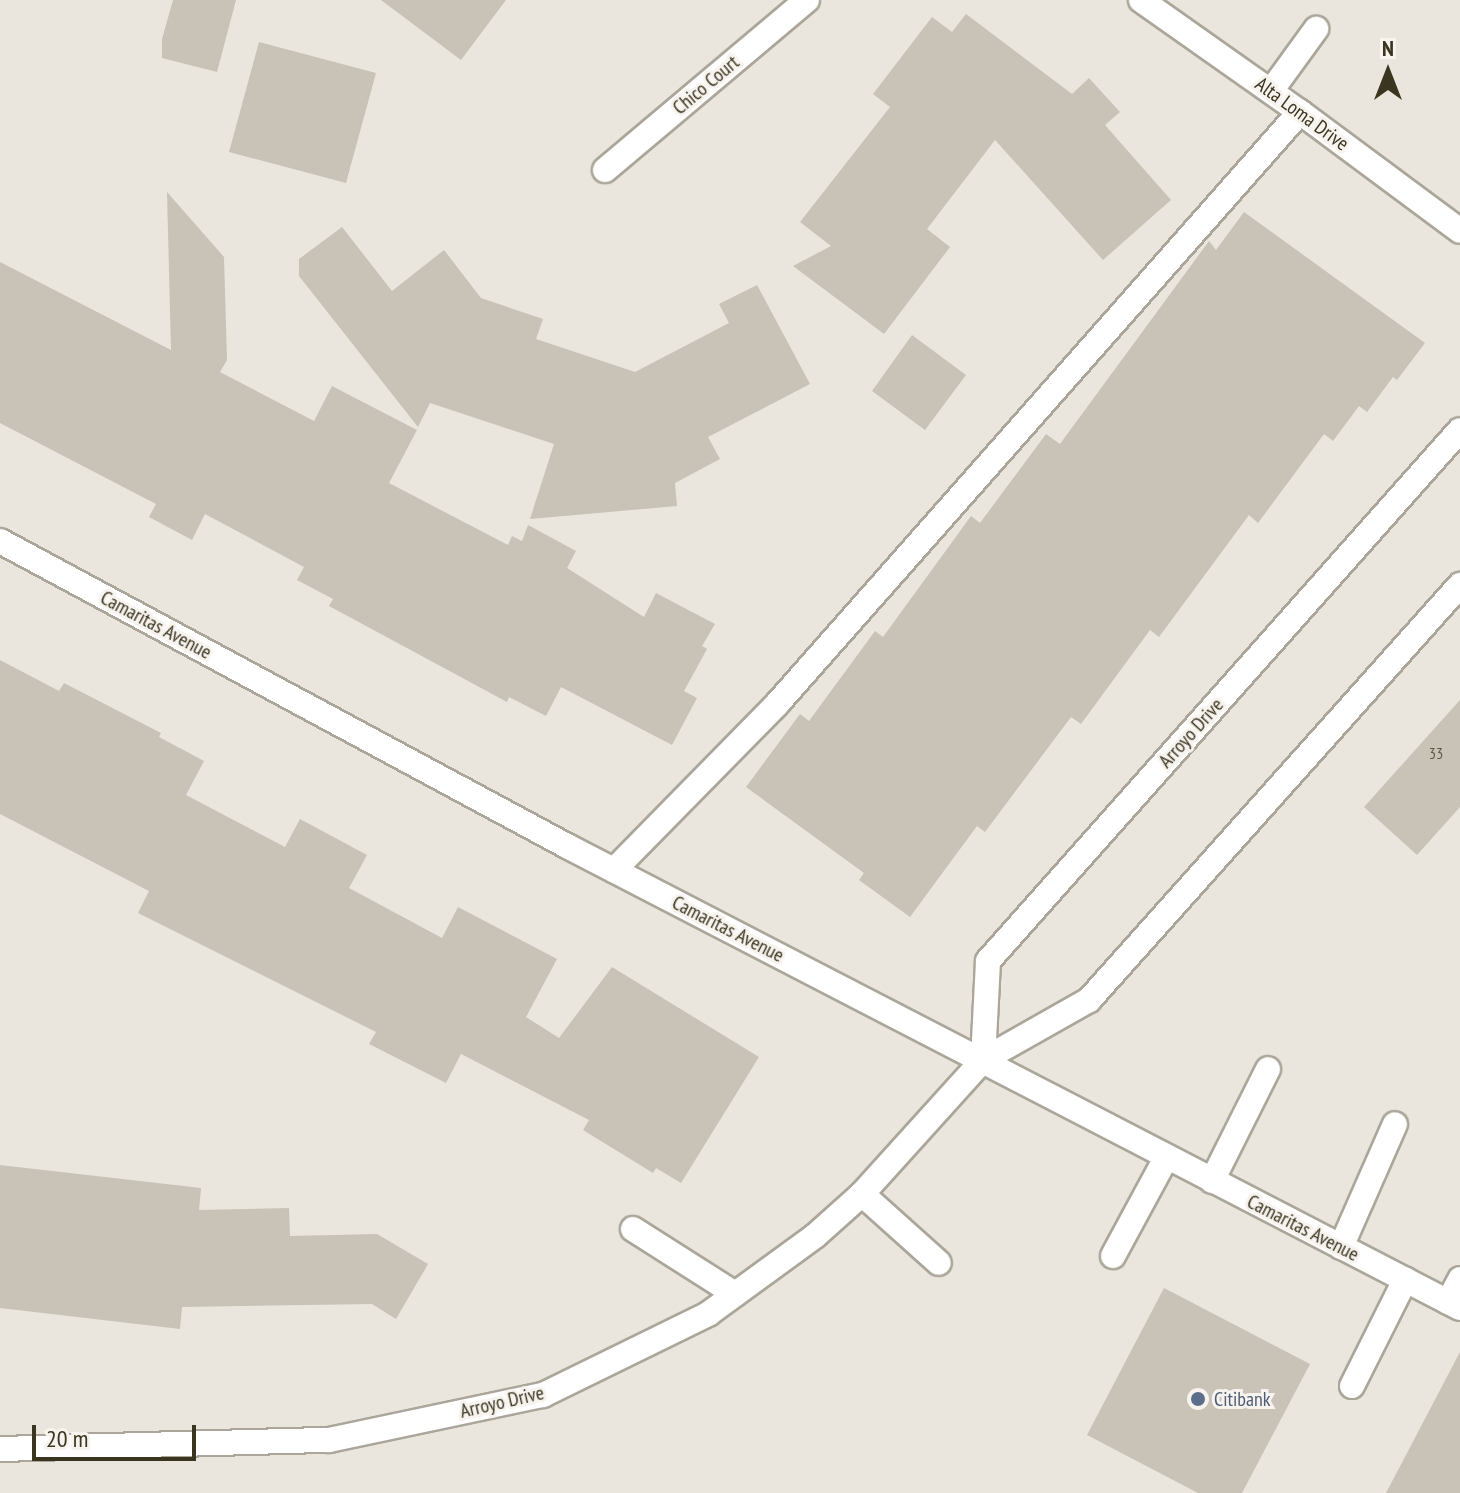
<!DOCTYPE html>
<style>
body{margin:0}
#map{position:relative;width:1460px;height:1493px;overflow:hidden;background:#eae6de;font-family:"PT Sans Narrow",sans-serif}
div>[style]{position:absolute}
.building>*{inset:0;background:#c8c2b7}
.roads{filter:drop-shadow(2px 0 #aba699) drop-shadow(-2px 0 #aba699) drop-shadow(0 2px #aba699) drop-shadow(0 -2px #aba699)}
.service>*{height:24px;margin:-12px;padding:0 12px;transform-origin:12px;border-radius:12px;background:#fff}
.minor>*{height:24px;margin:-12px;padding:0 12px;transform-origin:12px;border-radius:12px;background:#fff}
.dots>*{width:22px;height:22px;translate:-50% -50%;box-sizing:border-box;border:4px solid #f7f3ef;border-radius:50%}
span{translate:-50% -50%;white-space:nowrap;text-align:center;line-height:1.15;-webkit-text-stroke:6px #f7f3ef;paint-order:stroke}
.number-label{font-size:16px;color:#5e5845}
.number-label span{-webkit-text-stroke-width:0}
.street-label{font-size:20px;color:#3a351f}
.service-label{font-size:20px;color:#4e5e75}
.left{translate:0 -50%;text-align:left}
.north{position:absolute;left:1348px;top:32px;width:80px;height:80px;-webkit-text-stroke:6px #f7f3ef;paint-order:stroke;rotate:0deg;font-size:22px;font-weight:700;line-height:32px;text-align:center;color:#3a351f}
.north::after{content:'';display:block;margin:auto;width:28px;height:36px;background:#3a351f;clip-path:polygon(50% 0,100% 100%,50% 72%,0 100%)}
.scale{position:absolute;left:32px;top:1425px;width:164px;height:36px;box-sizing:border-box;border:4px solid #3a351f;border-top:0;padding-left:10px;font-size:24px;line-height:28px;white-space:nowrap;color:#3a351f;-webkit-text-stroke:6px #f7f3ef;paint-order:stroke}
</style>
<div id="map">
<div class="building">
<i style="clip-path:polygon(173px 0,236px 0,217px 72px,162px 58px,162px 39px)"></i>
<i style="clip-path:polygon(381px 0,506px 0,461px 60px)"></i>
<i style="clip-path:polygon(966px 14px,1072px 94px,1089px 78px,1120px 112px,1105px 125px,1171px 200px,1103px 260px,995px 140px,927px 229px,950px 247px,884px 334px,793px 266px,831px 246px,800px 222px,890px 107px,873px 94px,932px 17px,952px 32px)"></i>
<i style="clip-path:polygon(259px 42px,376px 73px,346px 183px,229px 152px)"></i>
<i style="clip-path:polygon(167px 192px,224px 257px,227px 360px,220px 372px,314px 421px,332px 386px,417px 430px,389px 483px,508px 545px,512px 536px,522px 541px,528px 525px,576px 551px,567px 568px,644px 617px,656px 593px,715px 624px,702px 646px,707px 649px,684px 691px,697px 698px,672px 745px,561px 687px,546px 716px,509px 697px,507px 702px,329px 606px,333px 599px,297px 580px,304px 567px,205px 514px,192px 540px,149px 517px,156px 504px,0 423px,0 262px,171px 350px)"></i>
<i style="clip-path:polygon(1244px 212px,1425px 343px,1397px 380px,1393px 377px,1367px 412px,1359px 406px,1333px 441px,1324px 434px,1258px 523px,1249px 515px,1159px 637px,1150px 630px,1081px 724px,1071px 717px,985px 832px,977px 826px,910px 917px,859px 880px,864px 873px,746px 787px,800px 714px,809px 721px,875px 631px,883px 637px,971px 516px,980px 523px,1046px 434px,1060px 444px,1209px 241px,1216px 250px)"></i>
<i style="clip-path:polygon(342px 227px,392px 291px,444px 250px,481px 298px,543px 319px,536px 339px,635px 372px,729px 323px,719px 304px,757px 285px,810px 384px,708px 437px,720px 459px,675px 483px,677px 506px,530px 519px,554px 444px,430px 403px,418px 427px,299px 276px,299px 259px)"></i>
<i style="clip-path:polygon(912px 335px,966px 375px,925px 430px,872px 391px)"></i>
<i style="clip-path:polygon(0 660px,59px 691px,64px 683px,161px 733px,159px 737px,204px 761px,186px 795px,285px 847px,300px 819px,367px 855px,349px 888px,442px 938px,458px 907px,557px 959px,526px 1017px,559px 1038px,612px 967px,759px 1057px,681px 1183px,656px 1168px,653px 1173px,583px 1130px,589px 1120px,461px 1054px,446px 1083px,369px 1044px,376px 1032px,138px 913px,149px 891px,0 814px)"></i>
<i style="clip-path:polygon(1460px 700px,1460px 807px,1417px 855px,1364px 807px)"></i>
<i style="clip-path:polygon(0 1165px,201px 1188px,199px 1210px,289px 1208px,290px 1236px,377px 1234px,428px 1264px,396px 1319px,372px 1304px,182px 1307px,180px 1329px,0 1308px)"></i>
<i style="clip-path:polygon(1164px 1288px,1310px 1364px,1242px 1493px,1198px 1493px,1087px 1435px)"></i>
<i style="clip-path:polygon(1460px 1352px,1460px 1493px,1386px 1493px)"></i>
</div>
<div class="roads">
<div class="service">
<i style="left:1271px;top:91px;width:77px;rotate:-54deg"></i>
<i style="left:614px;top:870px;width:233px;rotate:-45.5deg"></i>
<i style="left:777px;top:704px;width:790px;rotate:-48.54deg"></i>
<i style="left:1212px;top:1181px;width:125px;rotate:-63.4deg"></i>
<i style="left:862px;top:1194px;width:103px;rotate:41.9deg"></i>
<i style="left:633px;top:1229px;width:121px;rotate:32.5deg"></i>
<i style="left:1341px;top:1247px;width:134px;rotate:-66.3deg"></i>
<i style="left:1113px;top:1256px;width:111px;rotate:-61.6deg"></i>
<i style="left:1448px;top:1302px;width:26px;rotate:-62deg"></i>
<i style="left:1352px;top:1386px;width:119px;rotate:-63.4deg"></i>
</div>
<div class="minor">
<i style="left:1141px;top:0;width:194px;rotate:35.2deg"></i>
<i style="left:1300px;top:112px;width:199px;rotate:36.6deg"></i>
<i style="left:605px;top:170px;width:264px;rotate:-40.1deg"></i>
<i style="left:0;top:541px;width:644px;rotate:28.28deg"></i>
<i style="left:567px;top:846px;width:1005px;rotate:27.36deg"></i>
<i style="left:983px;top:1060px;width:99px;rotate:-87.1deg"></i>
<i style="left:988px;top:961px;width:710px;rotate:-48.37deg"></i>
<i style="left:0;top:1449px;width:329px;rotate:-1.6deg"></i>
<i style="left:329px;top:1440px;width:219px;rotate:-11.9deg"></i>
<i style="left:543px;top:1395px;width:184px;rotate:-26.1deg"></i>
<i style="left:708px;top:1314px;width:132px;rotate:-36.1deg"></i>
<i style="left:815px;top:1236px;width:63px;rotate:-41.8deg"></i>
<i style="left:862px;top:1194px;width:181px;rotate:-47.9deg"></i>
<i style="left:983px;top:1060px;width:122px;rotate:-29.5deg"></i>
<i style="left:1089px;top:1000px;width:557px;rotate:-48.2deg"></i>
</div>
</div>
<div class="dots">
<i style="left:1198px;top:1399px;background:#5c6f8a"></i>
</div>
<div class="number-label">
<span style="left:1436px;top:753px">33</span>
</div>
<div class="street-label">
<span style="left:706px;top:85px;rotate:-40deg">Chico Court</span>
<span style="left:1302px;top:114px;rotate:36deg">Alta Loma Drive</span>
<span style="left:156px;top:625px;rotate:28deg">Camaritas Avenue</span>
<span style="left:1191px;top:733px;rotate:-48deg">Arroyo Drive</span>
<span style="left:728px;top:929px;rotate:27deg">Camaritas Avenue</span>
<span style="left:1303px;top:1228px;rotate:27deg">Camaritas Avenue</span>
<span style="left:502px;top:1402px;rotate:-13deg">Arroyo Drive</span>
</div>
<div class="service-label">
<span class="left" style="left:1214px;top:1399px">Citibank</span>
</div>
<div class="north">N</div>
<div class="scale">20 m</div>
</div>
